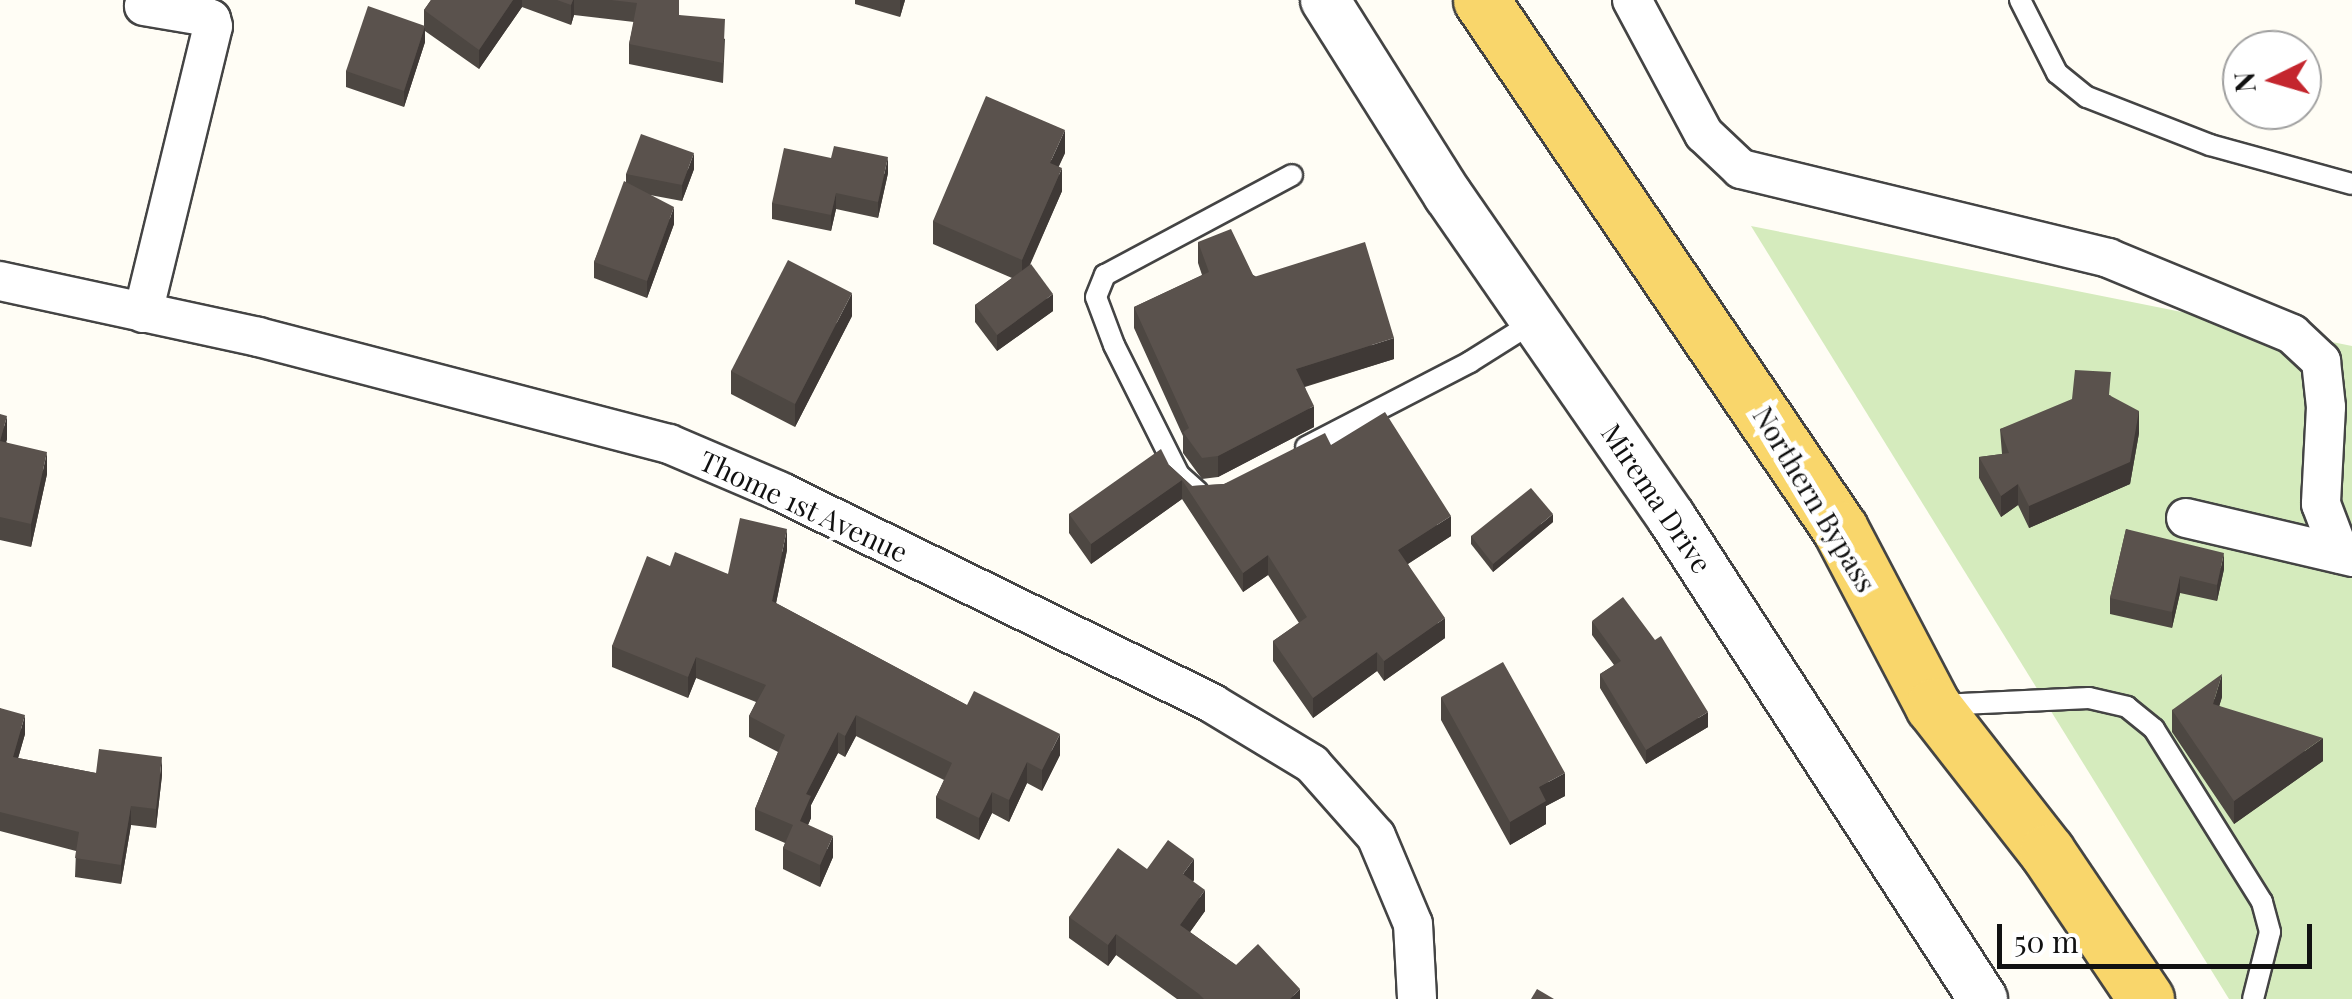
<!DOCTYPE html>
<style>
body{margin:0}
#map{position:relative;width:2352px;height:999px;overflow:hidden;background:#fffdf5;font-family:"Playfair Display",serif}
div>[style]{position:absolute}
.green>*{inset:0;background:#d5ebbd}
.roads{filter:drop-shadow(2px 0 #444) drop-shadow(-2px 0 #444) drop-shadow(0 2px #444) drop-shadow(0 -2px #444)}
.service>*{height:20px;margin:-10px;padding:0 10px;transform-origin:10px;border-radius:10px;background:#fff}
.minor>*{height:38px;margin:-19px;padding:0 19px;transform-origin:19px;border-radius:19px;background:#fff}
.tertiary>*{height:48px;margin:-24px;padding:0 24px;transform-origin:24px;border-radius:24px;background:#fff}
.primary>*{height:55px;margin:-27.5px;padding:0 27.5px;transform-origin:27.5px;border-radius:27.5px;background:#f9d66b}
.wall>*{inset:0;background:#4d4742}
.shaded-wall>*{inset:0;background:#3f3936}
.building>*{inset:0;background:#5a524d}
span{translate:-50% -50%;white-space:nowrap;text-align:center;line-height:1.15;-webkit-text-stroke:10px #fff;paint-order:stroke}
.street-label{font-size:28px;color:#111}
.north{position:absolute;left:2222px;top:30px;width:100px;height:100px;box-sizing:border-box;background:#fff;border:2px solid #a0a0a0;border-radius:50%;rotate:265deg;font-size:28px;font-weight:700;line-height:40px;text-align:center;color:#111}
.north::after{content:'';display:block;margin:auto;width:35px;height:45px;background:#c4262e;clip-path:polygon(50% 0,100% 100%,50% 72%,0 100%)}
.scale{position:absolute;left:1997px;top:924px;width:315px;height:45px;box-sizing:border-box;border:5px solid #111;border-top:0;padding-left:12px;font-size:30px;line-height:35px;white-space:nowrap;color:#111;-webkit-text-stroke:8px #fff;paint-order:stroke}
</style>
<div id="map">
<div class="green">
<i style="clip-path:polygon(1751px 226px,2352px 346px,2352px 999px,2229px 999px)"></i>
</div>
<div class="roads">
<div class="service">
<i style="left:2020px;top:0;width:82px;rotate:63.1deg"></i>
<i style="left:2057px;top:73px;width:38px;rotate:39deg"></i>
<i style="left:2087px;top:97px;width:132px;rotate:21.3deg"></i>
<i style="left:2210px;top:145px;width:147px;rotate:15.4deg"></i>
<i style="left:1306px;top:447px;width:185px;rotate:-27.4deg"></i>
<i style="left:1470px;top:362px;width:77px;rotate:-32.2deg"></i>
<i style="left:1198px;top:492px;width:25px;rotate:-138deg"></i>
<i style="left:1179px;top:475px;width:145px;rotate:-116.6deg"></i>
<i style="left:1114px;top:345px;width:51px;rotate:-110.6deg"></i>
<i style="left:1096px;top:297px;width:24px;rotate:-68deg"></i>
<i style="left:1105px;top:275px;width:212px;rotate:-28.1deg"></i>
<i style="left:1940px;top:705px;width:149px;rotate:-2.7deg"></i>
<i style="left:2089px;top:698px;width:39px;rotate:13deg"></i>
<i style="left:2127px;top:707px;width:35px;rotate:39deg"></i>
<i style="left:2154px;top:729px;width:204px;rotate:58deg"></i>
<i style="left:2262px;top:902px;width:31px;rotate:75deg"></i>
<i style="left:2270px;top:932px;width:69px;rotate:104.2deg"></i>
</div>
<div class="minor">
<i style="left:1632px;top:0;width:152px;rotate:61.8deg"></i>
<i style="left:1704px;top:134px;width:51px;rotate:43.4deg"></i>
<i style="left:1741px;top:169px;width:378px;rotate:13.6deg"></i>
<i style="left:2108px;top:258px;width:199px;rotate:22.4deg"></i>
<i style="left:2292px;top:334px;width:40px;rotate:43deg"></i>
<i style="left:2321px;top:361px;width:46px;rotate:83.8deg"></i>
<i style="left:2326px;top:407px;width:97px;rotate:93deg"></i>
<i style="left:2321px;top:504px;width:53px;rotate:69.2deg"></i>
<i style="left:0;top:281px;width:264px;rotate:12.2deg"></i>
<i style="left:258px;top:337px;width:425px;rotate:14.6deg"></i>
<i style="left:669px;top:444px;width:120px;rotate:23.1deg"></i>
<i style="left:779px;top:491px;width:483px;rotate:26.1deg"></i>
<i style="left:1213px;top:704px;width:116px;rotate:31.2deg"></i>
<i style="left:1312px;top:764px;width:96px;rotate:48.4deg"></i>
<i style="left:1376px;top:836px;width:95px;rotate:67.2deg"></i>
<i style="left:1413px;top:924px;width:75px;rotate:86.9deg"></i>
<i style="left:143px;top:313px;width:295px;rotate:-76.3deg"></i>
<i style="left:213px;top:26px;width:7px;rotate:-106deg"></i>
<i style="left:211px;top:19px;width:9px;rotate:-159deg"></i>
<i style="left:203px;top:16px;width:60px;rotate:-170.4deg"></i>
<i style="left:2186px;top:518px;width:171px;rotate:13.2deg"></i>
</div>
<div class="tertiary">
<i style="left:1325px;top:0;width:231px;rotate:57.8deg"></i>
<i style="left:1448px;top:195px;width:392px;rotate:55.3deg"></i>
<i style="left:1671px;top:517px;width:574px;rotate:57.08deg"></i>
</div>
<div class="primary">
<i style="left:1481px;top:0;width:639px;rotate:55.84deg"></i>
<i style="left:1840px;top:529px;width:200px;rotate:62.3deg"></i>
<i style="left:1933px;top:706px;width:185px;rotate:52deg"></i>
<i style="left:2047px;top:852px;width:177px;rotate:56deg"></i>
</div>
</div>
<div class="wall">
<i style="clip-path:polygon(431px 0,679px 0,679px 15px,725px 39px,723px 83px,629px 64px,629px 44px,634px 22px,574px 15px,571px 25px,522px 7px,479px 69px,425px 31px,425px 42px,404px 107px,346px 87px,346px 71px,424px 26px,424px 10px)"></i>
<i style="clip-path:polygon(855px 0,905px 0,900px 17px,855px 4px)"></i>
<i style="clip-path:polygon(1065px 153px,1058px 167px,1062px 191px,1030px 265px,1053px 311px,997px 351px,975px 322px,975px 305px,1012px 278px,933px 244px,933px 221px)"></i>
<i style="clip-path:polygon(694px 169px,682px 201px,650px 195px,674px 224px,647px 298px,594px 278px,594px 262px,626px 183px,626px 174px)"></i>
<i style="clip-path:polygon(888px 173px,878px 218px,836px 209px,831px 231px,772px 219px,772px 203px)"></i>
<i style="clip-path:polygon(1198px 242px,1394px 359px,1305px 387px,1314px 427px,1218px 477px,1202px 479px,1183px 453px,1183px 436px,1134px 328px,1134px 307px,1202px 275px,1198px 263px)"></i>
<i style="clip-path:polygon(852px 316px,795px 427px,731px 394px,731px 371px)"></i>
<i style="clip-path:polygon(2110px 395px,2139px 433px,2130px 484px,2029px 528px,2018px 505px,2001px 517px,1979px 478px,1979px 457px,2002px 454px,2000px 429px)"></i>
<i style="clip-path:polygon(0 414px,7px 439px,6px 442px,47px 474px,31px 547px,0 540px)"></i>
<i style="clip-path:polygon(1331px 445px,1451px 536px,1408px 564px,1445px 638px,1384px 681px,1377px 671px,1313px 718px,1273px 661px,1273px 641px,1299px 623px,1268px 575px,1243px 592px,1182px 499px,1091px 564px,1069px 533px,1069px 514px,1169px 465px,1192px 486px,1224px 484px)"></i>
<i style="clip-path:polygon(1553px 522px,1493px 572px,1471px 544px,1471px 536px)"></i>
<i style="clip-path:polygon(2126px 529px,2224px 569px,2217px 601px,2180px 593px,2172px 628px,2110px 614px,2110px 598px)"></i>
<i style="clip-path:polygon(787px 550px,776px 603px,1060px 755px,1042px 791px,1027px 783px,1009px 822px,992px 813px,979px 840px,936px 818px,936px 797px,944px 780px,856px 736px,845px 757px,838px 753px,811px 805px,811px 818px,808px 825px,833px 857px,820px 887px,783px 869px,783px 848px,785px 843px,755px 830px,755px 809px,778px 752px,749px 737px,749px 716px,756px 702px,696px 678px,688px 698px,612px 667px,612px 646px,670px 566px,728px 574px)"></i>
<i style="clip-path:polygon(1592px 621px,1708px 727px,1646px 764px,1600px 688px,1600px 674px,1614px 665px,1592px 635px)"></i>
<i style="clip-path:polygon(1441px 697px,1565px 796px,1546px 806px,1546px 824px,1510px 845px,1441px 720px)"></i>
<i style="clip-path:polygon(2222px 697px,2219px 706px,2323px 761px,2234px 824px,2172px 732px,2172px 710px)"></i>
<i style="clip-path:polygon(0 708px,25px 734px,18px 758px,96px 773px,162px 775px,156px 828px,131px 825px,121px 884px,75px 877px,76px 851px,0 831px)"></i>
<i style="clip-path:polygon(1147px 869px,1194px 880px,1193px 881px,1205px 911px,1190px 932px,1236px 965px,1300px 999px,1177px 999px,1116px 955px,1108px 966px,1069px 938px,1069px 917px)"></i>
</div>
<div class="shaded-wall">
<i style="clip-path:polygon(513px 0,522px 0,522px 7px,479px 69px,479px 50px)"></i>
<i style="clip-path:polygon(573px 0,574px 0,574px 15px,571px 25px,571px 5px)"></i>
<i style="clip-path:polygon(900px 0,905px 0,900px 17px)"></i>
<i style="clip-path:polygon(425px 26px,425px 42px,404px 107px,404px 91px)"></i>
<i style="clip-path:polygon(1065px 130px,1065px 153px,1050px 186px,1050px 163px)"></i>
<i style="clip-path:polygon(694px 153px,694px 169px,682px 201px,682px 185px)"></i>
<i style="clip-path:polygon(888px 157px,888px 173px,878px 218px,878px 202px)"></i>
<i style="clip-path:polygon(1062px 168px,1062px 191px,1022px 282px,1022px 260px)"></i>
<i style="clip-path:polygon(836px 193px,836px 209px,831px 231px,831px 215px)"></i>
<i style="clip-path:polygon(674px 207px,674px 224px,647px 298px,647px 281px)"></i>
<i style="clip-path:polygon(852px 293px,852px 316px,795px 427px,795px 404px)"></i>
<i style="clip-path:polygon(1053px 294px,1053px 311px,997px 351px,997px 335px)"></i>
<i style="clip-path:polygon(1394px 338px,1394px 359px,1296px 389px,1296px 369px)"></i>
<i style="clip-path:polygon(1314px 406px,1314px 427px,1218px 477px,1218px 456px)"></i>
<i style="clip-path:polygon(2139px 411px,2139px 433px,2130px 484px,2029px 528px,2029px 506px)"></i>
<i style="clip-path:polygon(7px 416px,7px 439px,0 464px,0 441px)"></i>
<i style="clip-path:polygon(47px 452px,47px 474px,31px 547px,31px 524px)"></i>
<i style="clip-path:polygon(1182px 480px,1182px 499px,1091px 564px,1091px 544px)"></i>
<i style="clip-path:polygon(2018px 484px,2018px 505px,2001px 517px,2001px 496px)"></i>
<i style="clip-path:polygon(1553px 514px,1553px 522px,1493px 572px,1493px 564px)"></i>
<i style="clip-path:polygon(1451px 516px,1451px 536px,1398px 570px,1398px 550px)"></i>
<i style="clip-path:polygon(787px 529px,787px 550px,772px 623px,772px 601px)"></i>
<i style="clip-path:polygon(2224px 553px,2224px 569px,2217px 601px,2217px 585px)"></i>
<i style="clip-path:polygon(1268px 555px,1268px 575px,1243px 592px,1243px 573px)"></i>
<i style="clip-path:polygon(2180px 576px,2180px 593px,2172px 628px,2172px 612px)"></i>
<i style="clip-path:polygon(1445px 618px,1445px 638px,1384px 681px,1384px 661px)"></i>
<i style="clip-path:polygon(1377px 652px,1377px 671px,1313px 718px,1313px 698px)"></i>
<i style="clip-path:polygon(696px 657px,696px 678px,688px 698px,688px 677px)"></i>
<i style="clip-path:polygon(2222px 674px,2222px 697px,2213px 727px,2213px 704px)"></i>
<i style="clip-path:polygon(1708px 712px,1708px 727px,1646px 764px,1646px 750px)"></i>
<i style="clip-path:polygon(25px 715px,25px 734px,13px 776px,13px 757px)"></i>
<i style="clip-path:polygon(856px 715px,856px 736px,845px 757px,845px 736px)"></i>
<i style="clip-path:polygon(838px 732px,838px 753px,811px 805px,811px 818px,800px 843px,800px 821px,806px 794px)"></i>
<i style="clip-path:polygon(1060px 734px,1060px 755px,1042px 791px,1042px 770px)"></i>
<i style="clip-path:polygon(2323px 738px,2323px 761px,2234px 824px,2234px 801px)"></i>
<i style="clip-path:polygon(162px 757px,162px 775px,156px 828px,156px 809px)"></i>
<i style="clip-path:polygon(1027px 762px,1027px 783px,1009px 822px,1009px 800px)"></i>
<i style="clip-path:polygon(1565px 773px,1565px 796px,1546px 806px,1546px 824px,1510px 845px,1510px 822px,1539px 787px)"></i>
<i style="clip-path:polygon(992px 792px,992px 813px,979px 840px,979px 818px)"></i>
<i style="clip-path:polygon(131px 806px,131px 825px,121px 884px,121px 865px)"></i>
<i style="clip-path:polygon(833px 836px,833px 857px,820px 887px,820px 865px)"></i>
<i style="clip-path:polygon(1194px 859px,1194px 880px,1183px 895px,1183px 874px)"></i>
<i style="clip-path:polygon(1205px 890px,1205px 911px,1180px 946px,1180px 925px)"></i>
<i style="clip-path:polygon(1116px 934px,1116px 955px,1108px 966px,1108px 945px)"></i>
<i style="clip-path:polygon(1300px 989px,1300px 999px,1290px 999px)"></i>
</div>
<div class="building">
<i style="clip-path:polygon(431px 0,513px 0,479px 50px,424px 10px)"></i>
<i style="clip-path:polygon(557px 0,573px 0,571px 5px)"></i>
<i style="clip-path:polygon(611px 0,679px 0,679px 15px,725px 19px,723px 63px,629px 44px,637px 3px)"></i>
<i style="clip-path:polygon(368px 6px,425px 26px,404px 91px,346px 71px)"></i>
<i style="clip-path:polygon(986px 96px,1065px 130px,1050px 163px,1062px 168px,1022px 260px,933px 221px)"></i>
<i style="clip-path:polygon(641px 134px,694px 153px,682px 185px,626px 174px)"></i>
<i style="clip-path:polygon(834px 146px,888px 157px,878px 202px,836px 193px,831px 215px,772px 203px,784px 148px,831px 158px)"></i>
<i style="clip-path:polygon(624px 181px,674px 207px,647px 281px,594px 262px)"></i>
<i style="clip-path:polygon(1231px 229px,1254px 277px,1365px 242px,1394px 338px,1296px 369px,1314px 406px,1218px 456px,1202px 458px,1183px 432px,1189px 428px,1134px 307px,1209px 272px,1198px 242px)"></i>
<i style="clip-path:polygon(788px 260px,852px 293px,795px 404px,731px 371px)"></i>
<i style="clip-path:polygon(1031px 264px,1053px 294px,997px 335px,975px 305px)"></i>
<i style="clip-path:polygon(2075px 370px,2111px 372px,2109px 395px,2139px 411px,2130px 462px,2029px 506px,2018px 484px,2001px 496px,1979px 457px,2009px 453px,2000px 429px,2072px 399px)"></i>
<i style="clip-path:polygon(1385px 412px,1451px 516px,1398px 550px,1445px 618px,1384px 661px,1377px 652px,1313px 698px,1273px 641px,1307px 617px,1268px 555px,1243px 573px,1182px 480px,1091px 544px,1069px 514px,1161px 449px,1169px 465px,1192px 486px,1224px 484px,1325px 433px,1331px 445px)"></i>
<i style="clip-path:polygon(0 414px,7px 416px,0 441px,47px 452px,31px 524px,0 517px)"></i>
<i style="clip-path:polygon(1531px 488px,1553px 514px,1493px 564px,1471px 536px)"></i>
<i style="clip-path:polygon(740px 518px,787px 529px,772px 601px,967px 705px,974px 691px,1060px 734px,1042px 770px,1027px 762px,1009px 800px,992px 792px,979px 818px,936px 797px,952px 763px,856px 715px,845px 736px,838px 732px,806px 794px,811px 796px,800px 821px,833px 836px,820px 865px,783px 848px,793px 825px,755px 809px,785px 735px,749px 716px,766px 685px,696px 657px,688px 677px,612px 646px,647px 556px,670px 566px,675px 552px,728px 574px)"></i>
<i style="clip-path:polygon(2126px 529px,2224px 553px,2217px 585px,2180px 576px,2172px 612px,2110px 598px)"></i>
<i style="clip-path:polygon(1623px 597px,1655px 640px,1661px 636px,1708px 712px,1646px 750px,1600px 674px,1621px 661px,1592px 621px)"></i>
<i style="clip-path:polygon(1503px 662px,1565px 773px,1539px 787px,1546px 801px,1510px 822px,1441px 697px)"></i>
<i style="clip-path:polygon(2222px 674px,2213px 704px,2323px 738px,2234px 801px,2172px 710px)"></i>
<i style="clip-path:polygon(0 708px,25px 715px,13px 757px,96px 773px,99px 749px,162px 757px,156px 809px,131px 806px,121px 865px,75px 858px,79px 832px,0 812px)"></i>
<i style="clip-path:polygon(1168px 840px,1194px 859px,1183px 874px,1205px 890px,1180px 925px,1236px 965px,1258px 944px,1300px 989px,1290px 999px,1204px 999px,1199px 994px,1116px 934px,1108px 945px,1069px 917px,1118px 848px,1147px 869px)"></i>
<i style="clip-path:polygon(1537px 989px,1554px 999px,1531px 999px)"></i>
</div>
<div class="street-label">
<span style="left:1657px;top:498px;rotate:56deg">Mirema Drive</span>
<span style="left:1815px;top:499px;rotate:59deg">Northern Bypass</span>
<span style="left:804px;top:506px;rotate:25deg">Thome 1st Avenue</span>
</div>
<div class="north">N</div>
<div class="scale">50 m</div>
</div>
